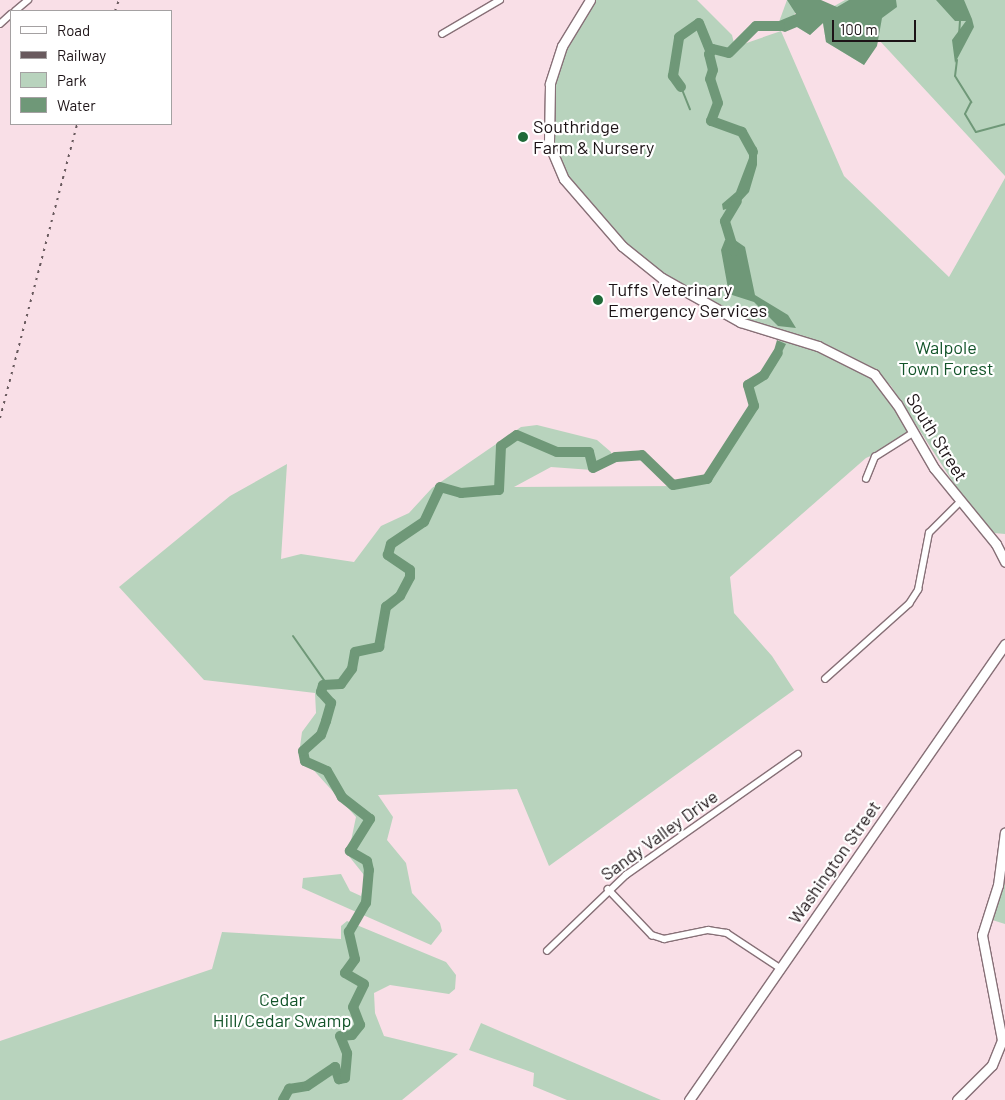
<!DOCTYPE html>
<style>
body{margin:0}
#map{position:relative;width:1005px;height:1100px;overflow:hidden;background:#f9dfe7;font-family:Barlow,sans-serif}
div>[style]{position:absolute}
.green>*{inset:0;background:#b8d3bd}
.water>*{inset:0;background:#6f9878}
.stream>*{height:2px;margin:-1px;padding:0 1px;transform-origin:1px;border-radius:1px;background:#6f9878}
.river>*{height:10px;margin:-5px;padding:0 5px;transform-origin:5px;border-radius:5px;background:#6f9878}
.roads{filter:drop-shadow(1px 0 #877077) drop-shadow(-1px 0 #877077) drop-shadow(0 1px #877077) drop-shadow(0 -1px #877077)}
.street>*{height:5.5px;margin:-2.75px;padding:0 2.75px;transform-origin:2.75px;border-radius:2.75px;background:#fff}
.secondary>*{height:9px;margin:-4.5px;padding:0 4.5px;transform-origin:4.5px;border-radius:4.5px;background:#fff}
.rail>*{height:2px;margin-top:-1px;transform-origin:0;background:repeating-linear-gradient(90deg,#695a5e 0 2.5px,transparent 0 7.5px)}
.dots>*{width:14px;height:14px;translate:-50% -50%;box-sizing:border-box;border:2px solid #fff;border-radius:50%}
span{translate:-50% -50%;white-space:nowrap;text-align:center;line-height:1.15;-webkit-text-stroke:4.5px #fff;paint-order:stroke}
.poi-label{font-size:18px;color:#1c1316}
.left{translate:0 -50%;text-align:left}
.park-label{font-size:18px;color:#13542a}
.street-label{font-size:18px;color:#1c1316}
.legend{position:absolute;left:10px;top:10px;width:162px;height:115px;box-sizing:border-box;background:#fff;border:1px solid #a4a1a2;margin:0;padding:6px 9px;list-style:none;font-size:15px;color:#1c1316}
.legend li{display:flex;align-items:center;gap:10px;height:25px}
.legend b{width:25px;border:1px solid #a4a1a2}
.scale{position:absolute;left:832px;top:20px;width:84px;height:22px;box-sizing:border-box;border:2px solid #1c1316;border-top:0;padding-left:6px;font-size:15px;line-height:18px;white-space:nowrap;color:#1c1316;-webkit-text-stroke:4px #fff;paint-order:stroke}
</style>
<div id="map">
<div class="green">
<i style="clip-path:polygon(590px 0,697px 0,732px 35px,735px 47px,781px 31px,844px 176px,949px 277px,1005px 178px,1005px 534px,994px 533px,969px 507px,891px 386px,870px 366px,869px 377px,887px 396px,911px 438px,866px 458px,730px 577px,734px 613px,772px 656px,794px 690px,549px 866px,517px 789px,378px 795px,393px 817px,387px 840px,406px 863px,412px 893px,440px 923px,442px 931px,431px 945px,302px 888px,303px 878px,341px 874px,350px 891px,361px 896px,364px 884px,364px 875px,348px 855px,356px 817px,299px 754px,302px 732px,316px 713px,315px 693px,204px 680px,119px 587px,230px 496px,287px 464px,281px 559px,301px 554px,354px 562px,381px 526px,409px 513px,432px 488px,521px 427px,537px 425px,597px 440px,611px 452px,611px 461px,592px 470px,551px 467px,514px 487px,679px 486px,699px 483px,711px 475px,754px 406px,748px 385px,774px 364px,781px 336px,759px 330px,637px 259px,564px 179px,551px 154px,551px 73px)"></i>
<i style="clip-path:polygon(787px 0,802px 0,793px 17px,779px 22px)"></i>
<i style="clip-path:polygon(845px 0,1005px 0,1005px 176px,879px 40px,864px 65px,826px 42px,823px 23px,810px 35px,797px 27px)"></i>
<i style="clip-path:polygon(1005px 832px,1005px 924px,986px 918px)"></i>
<i style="clip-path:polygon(347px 921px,446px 962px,456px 975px,455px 989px,449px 994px,390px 985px,374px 993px,375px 1013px,384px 1036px,458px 1054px,402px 1100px,0 1100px,0 1041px,212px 969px,222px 932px,341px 939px,341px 926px)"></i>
<i style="clip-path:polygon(481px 1023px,661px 1100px,567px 1100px,533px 1086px,534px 1073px,469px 1050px)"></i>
</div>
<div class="water">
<i style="clip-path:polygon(787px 0,821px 0,837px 7px,849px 0,896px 0,897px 7px,882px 18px,877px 46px,864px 65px,826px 42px,823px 23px,810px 35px,797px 27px,785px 32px,767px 26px,796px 14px)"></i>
<i style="clip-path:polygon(936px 0,964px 0,972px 19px,974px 27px,955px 63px,952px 40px,966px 21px,955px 21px)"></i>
<i style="clip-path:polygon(749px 141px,757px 148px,757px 165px,749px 192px,736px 206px,723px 210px,722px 204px,736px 192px,749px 158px)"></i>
<i style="clip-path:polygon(732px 238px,745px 247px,755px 295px,788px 315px,796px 328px,778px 326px,754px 302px,729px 294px,721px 250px,725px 240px)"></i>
<i style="clip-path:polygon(777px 340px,786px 344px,775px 366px,770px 364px)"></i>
</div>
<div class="stream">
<i style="left:959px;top:35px;width:15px;rotate:-86deg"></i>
<i style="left:957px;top:60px;width:16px;rotate:97deg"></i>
<i style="left:955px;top:76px;width:31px;rotate:58deg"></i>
<i style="left:971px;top:102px;width:13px;rotate:117deg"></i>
<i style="left:965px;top:114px;width:21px;rotate:59deg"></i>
<i style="left:976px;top:132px;width:30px;rotate:-15deg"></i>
<i style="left:681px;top:87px;width:24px;rotate:68deg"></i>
<i style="left:293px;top:636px;width:57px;rotate:54.9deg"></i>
</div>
<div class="river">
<i style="left:681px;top:87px;width:14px;rotate:-126deg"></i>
<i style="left:673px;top:76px;width:39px;rotate:-81deg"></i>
<i style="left:679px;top:37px;width:24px;rotate:-35deg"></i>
<i style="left:699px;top:23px;width:29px;rotate:68deg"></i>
<i style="left:753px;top:152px;width:23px;rotate:-119deg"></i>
<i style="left:742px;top:132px;width:33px;rotate:-160deg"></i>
<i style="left:711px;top:121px;width:19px;rotate:-69deg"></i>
<i style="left:718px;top:103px;width:25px;rotate:-108deg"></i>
<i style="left:710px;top:79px;width:9px;rotate:-72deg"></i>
<i style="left:713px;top:70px;width:16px;rotate:-104deg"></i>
<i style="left:709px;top:54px;width:6px;rotate:-51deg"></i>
<i style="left:713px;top:49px;width:16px;rotate:14deg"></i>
<i style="left:729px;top:53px;width:38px;rotate:-45deg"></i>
<i style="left:756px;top:26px;width:24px"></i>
<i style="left:734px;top:251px;width:31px;rotate:-107deg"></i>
<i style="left:725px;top:221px;width:23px;rotate:-59deg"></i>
<i style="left:283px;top:1100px;width:13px;rotate:-61deg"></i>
<i style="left:289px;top:1089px;width:18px;rotate:-9deg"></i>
<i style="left:307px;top:1086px;width:34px;rotate:-34deg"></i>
<i style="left:335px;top:1067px;width:13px;rotate:72deg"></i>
<i style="left:339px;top:1079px;width:6px;rotate:-9deg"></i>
<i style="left:345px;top:1078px;width:25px;rotate:-85deg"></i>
<i style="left:347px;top:1053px;width:18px;rotate:-112deg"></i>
<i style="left:340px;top:1036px;width:12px;rotate:-5deg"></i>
<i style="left:352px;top:1035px;width:13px;rotate:-51deg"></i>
<i style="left:360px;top:1025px;width:19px;rotate:-111deg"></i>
<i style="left:353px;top:1007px;width:25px;rotate:-64deg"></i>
<i style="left:364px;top:984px;width:22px;rotate:-150deg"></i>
<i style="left:345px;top:973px;width:17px;rotate:-54deg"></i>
<i style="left:355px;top:959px;width:28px;rotate:-103deg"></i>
<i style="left:349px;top:932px;width:34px;rotate:-60deg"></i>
<i style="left:366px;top:903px;width:33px;rotate:-85deg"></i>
<i style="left:369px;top:870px;width:9px;rotate:-103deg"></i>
<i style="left:367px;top:861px;width:20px;rotate:-150deg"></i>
<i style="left:350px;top:851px;width:38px;rotate:-58deg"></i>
<i style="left:370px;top:819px;width:36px;rotate:-142deg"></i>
<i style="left:342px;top:797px;width:30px;rotate:-120deg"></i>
<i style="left:327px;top:771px;width:24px;rotate:-156deg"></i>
<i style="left:305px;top:761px;width:10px;rotate:-101deg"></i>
<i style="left:303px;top:751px;width:24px;rotate:-42deg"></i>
<i style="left:321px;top:735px;width:15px;rotate:-70deg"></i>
<i style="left:326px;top:721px;width:19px;rotate:-74deg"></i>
<i style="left:331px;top:703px;width:15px;rotate:-132deg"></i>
<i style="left:321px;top:692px;width:7px;rotate:-74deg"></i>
<i style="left:323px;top:685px;width:18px;rotate:-3deg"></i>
<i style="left:341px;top:684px;width:19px;rotate:-54deg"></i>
<i style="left:352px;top:669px;width:17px;rotate:-80deg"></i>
<i style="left:355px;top:652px;width:25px;rotate:-12deg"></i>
<i style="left:379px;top:647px;width:41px;rotate:-80.1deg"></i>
<i style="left:386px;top:607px;width:18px;rotate:-38deg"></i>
<i style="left:400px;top:596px;width:21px;rotate:-62deg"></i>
<i style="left:410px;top:577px;width:7px;rotate:-90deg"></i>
<i style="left:410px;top:570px;width:27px;rotate:-146deg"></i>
<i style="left:388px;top:555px;width:11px;rotate:-75deg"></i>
<i style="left:391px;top:544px;width:40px;rotate:-34deg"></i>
<i style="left:424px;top:522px;width:38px;rotate:-65deg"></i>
<i style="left:440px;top:487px;width:22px;rotate:16deg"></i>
<i style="left:461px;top:493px;width:38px;rotate:-5deg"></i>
<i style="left:499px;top:490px;width:44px;rotate:-87.4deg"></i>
<i style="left:501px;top:446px;width:19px;rotate:-35deg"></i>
<i style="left:517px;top:435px;width:43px;rotate:23deg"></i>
<i style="left:557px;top:452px;width:32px"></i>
<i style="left:589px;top:452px;width:16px;rotate:76deg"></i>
<i style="left:593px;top:468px;width:25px;rotate:-26deg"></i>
<i style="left:616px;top:457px;width:26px;rotate:-4deg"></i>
<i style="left:642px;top:455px;width:43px;rotate:44.1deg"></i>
<i style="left:673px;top:485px;width:35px;rotate:-10deg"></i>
<i style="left:707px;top:479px;width:87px;rotate:-57.2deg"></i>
<i style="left:754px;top:406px;width:22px;rotate:-106deg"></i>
<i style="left:748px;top:385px;width:19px;rotate:-32deg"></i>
<i style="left:764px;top:375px;width:26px;rotate:-58deg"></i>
</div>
<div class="roads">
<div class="street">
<i style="left:15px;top:11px;width:17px;rotate:-40deg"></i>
<i style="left:0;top:24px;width:15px;rotate:-42deg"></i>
<i style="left:442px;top:34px;width:67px;rotate:-30.4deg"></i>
<i style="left:866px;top:479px;width:24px;rotate:-68deg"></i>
<i style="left:875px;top:457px;width:45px;rotate:-32.3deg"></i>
<i style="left:825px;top:679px;width:113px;rotate:-41.8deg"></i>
<i style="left:909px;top:604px;width:17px;rotate:-57deg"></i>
<i style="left:918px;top:590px;width:58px;rotate:-79.1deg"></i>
<i style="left:929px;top:533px;width:42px;rotate:-45deg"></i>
<i style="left:608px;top:889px;width:64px;rotate:46.3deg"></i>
<i style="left:652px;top:935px;width:13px;rotate:18deg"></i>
<i style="left:664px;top:939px;width:45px;rotate:-11.6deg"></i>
<i style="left:708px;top:930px;width:19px;rotate:9deg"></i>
<i style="left:727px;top:933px;width:64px;rotate:33.4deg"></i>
<i style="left:547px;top:951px;width:110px;rotate:-43.9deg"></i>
<i style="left:626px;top:875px;width:210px;rotate:-35.1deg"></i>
</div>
<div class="secondary">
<i style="left:590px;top:0;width:54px;rotate:121.3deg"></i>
<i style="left:562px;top:46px;width:40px;rotate:108deg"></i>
<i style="left:550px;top:84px;width:60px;rotate:91deg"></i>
<i style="left:549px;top:144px;width:38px;rotate:67deg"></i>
<i style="left:564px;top:179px;width:89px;rotate:49.1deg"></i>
<i style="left:622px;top:246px;width:51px;rotate:38.7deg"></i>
<i style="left:662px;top:278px;width:90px;rotate:29.4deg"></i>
<i style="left:740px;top:322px;width:82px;rotate:17.1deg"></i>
<i style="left:818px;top:346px;width:63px;rotate:26.6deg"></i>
<i style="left:874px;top:374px;width:38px;rotate:53deg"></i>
<i style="left:897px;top:404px;width:74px;rotate:60deg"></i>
<i style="left:934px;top:468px;width:98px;rotate:50.8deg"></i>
<i style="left:996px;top:544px;width:20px;rotate:63deg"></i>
<i style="left:689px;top:1100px;width:555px;rotate:-55.28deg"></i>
<i style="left:957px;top:1100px;width:49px;rotate:-45deg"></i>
<i style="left:992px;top:1065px;width:27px;rotate:-68deg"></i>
<i style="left:1002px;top:1040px;width:107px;rotate:-100.8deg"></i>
<i style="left:982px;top:935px;width:52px;rotate:-72.3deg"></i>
<i style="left:998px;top:885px;width:53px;rotate:-82.5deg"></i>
</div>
</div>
<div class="rail">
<i style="left:115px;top:11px;width:12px;rotate:-70deg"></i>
<i style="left:0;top:418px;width:304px;rotate:-75.3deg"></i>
</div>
<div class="dots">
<i style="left:523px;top:137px;background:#1f6a38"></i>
<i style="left:598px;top:300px;background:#1f6a38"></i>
</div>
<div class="poi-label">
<span class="left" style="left:533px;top:137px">Southridge<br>Farm &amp; Nursery</span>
<span class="left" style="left:608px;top:300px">Tuffs Veterinary<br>Emergency Services</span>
</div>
<div class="park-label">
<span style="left:946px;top:358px">Walpole<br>Town Forest</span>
<span style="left:282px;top:1010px">Cedar<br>Hill/Cedar Swamp</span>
</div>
<div class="street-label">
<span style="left:937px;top:437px;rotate:58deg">South Street</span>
<span style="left:659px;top:835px;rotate:-36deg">Sandy Valley Drive</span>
<span style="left:834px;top:862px;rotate:-55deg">Washington Street</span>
</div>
<ul class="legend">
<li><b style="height:6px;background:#fff"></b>Road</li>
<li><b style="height:6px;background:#695a5e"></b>Railway</li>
<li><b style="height:14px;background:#b8d3bd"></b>Park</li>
<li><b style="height:14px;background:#6f9878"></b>Water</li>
</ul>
<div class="scale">100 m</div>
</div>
